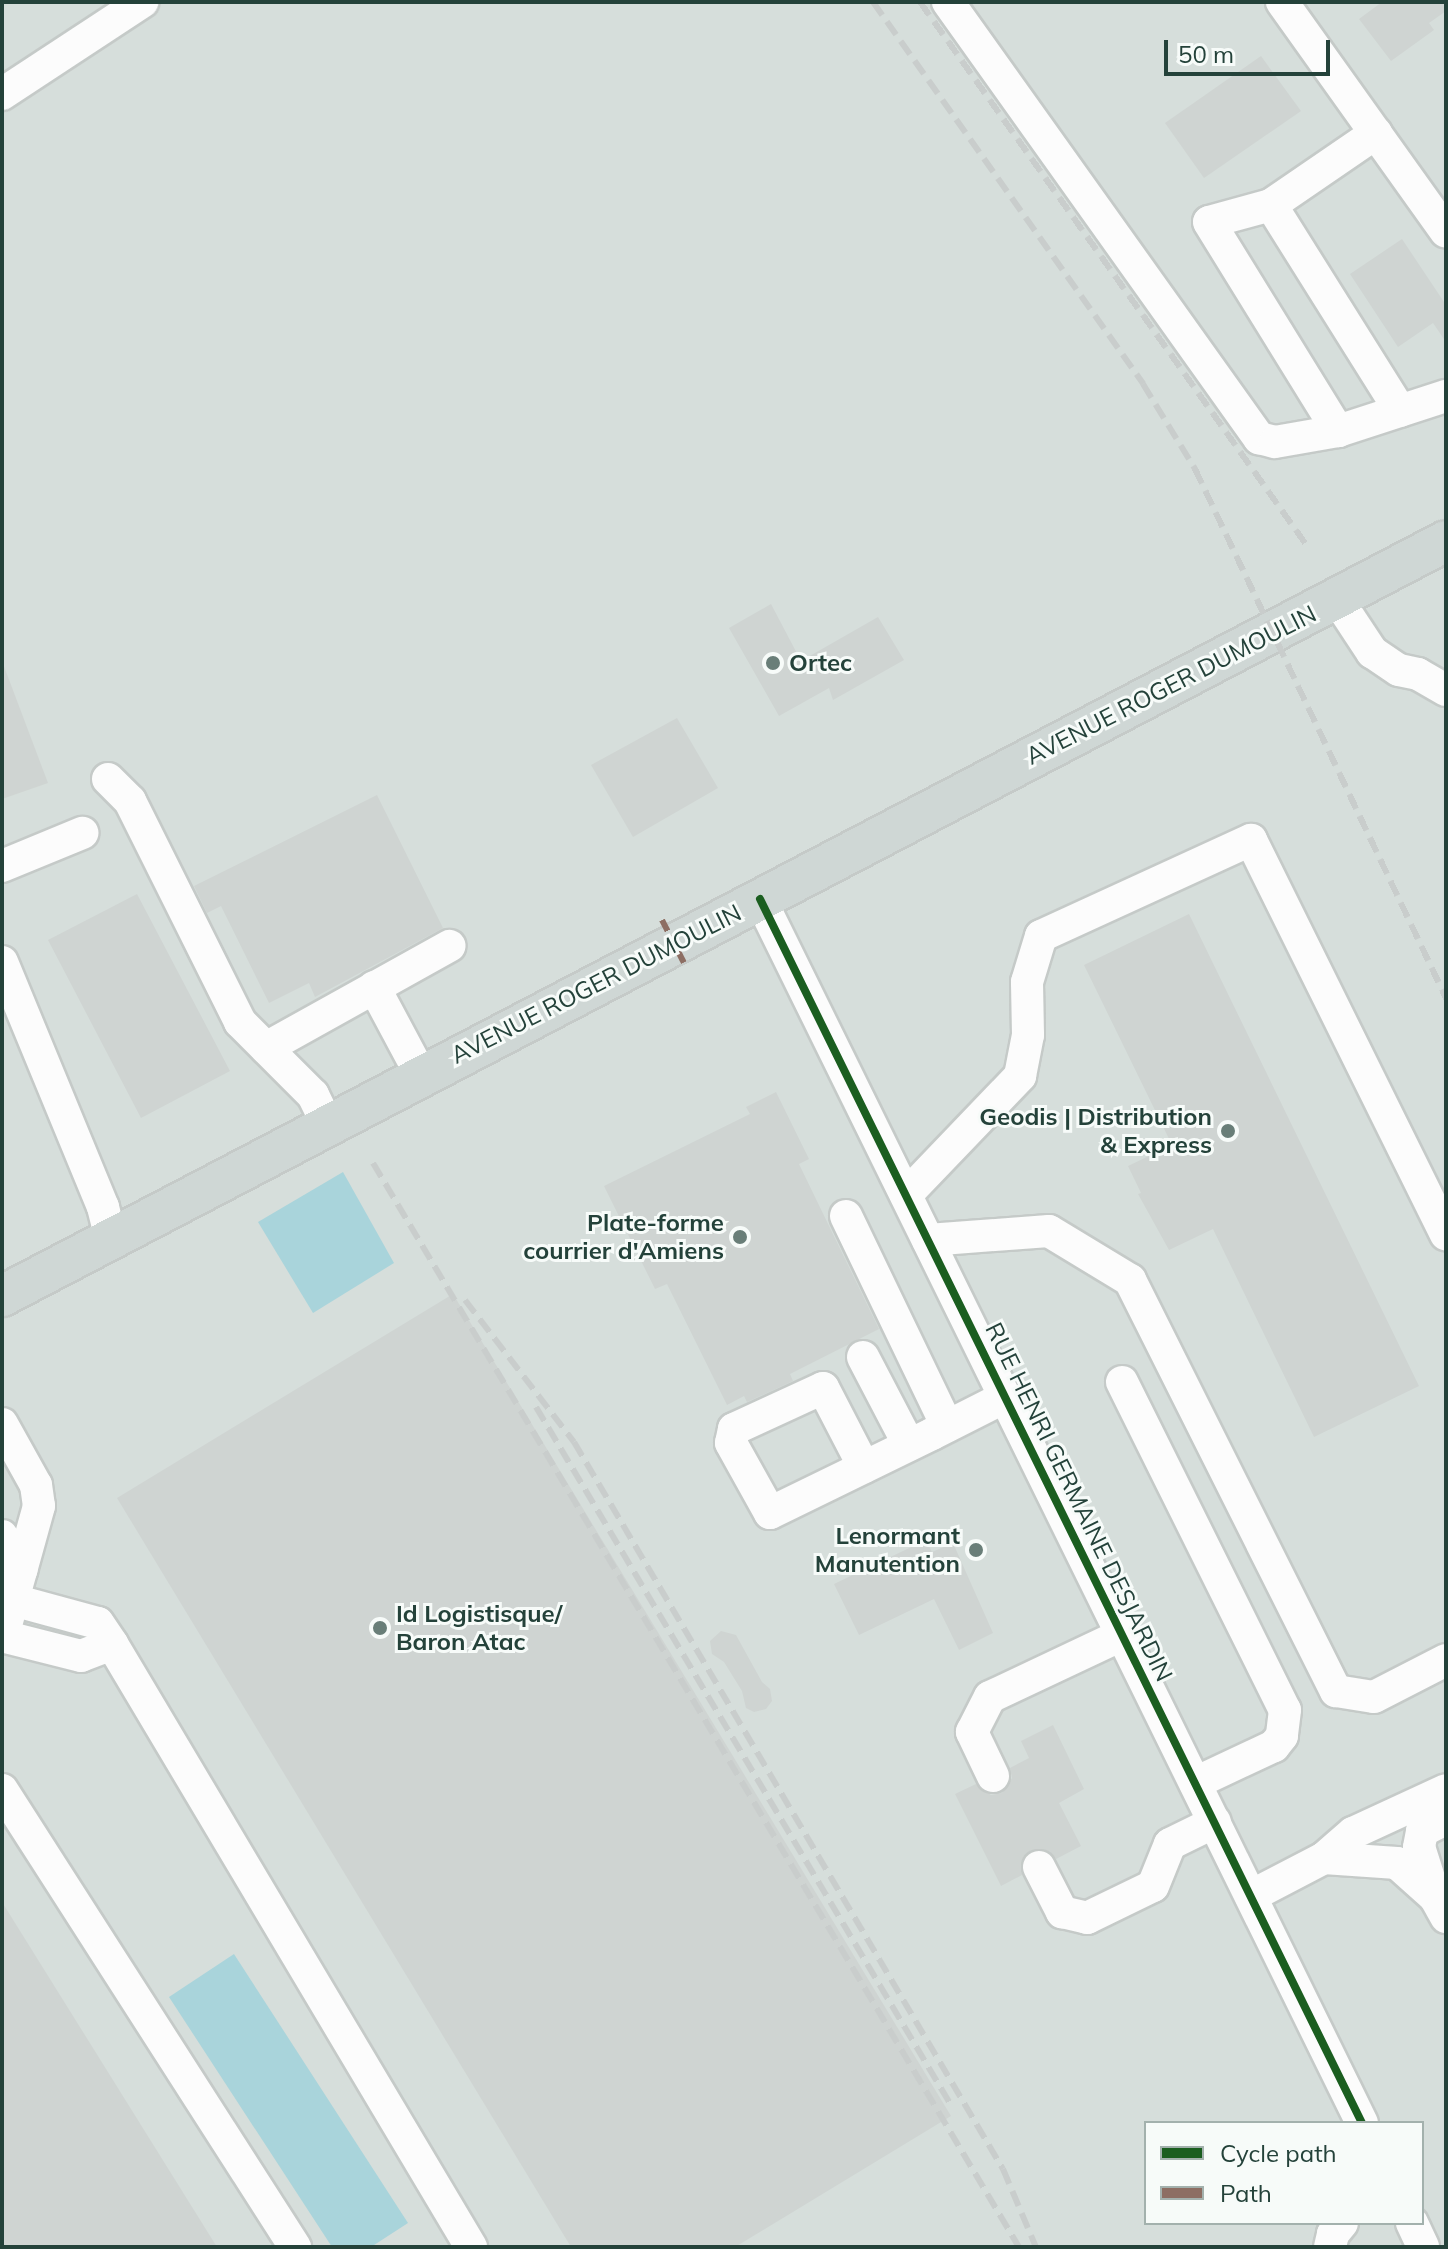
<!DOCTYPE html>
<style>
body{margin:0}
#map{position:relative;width:1448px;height:2249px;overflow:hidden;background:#e8edeb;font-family:Mulish,sans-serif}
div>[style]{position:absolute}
.built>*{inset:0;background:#d6dedb}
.water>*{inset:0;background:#a9d4db}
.building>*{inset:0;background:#cfd4d2}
.roads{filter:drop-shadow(2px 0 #c5cac8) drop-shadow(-2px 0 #c5cac8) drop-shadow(0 2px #c5cac8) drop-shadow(0 -2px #c5cac8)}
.minor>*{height:32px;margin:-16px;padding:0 16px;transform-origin:16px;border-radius:16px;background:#fcfcfc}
.major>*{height:40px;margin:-20px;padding:0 20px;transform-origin:20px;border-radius:20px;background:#cfd7d5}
.rail>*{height:6px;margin-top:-3px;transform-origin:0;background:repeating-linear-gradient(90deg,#c9cdcc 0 16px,transparent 0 24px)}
.quiet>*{height:6px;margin-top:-3px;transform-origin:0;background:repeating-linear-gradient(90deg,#8d6e63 0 12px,transparent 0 18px)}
.cycleway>*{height:8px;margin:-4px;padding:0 4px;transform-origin:4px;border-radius:4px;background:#1b5e20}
.dots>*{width:22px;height:22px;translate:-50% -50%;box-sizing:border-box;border:4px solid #f7fbf9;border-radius:50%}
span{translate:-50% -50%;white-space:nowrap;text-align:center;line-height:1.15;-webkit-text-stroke:6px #f7fbf9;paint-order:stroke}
.poi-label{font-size:24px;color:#24423a;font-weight:700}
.left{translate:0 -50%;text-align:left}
.right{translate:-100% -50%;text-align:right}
.street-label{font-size:24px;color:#24423a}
.frame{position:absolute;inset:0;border:4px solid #24423a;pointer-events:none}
.legend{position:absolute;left:1144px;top:2121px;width:280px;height:104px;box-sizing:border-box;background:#f7fbf9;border:2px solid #a3b1ad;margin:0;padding:10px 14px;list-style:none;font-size:24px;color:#24423a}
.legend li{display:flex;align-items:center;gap:16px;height:40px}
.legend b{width:40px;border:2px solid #a3b1ad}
.scale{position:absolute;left:1164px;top:40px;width:166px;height:36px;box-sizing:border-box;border:4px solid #24423a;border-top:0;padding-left:10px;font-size:24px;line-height:28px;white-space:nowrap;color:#24423a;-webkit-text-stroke:6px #f7fbf9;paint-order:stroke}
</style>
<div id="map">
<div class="built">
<i style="clip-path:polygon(evenodd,2px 2px,1446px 2px,1446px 2247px,2px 2247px,2px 2px,1146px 2123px,1422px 2123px,1422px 2223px,1146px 2223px,1146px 2123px)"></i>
</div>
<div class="water">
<i style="clip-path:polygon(343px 1172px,394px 1263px,313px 1313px,258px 1222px)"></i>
<i style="clip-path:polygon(234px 1954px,408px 2223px,371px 2247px,332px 2247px,169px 1997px)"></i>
</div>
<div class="building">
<i style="clip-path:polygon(1382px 2px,1446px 2px,1446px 11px,1429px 23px,1434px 30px,1391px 61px,1359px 19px)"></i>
<i style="clip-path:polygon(1261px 56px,1301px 111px,1204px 178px,1165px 123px)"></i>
<i style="clip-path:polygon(1402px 239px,1446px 305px,1446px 342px,1433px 323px,1398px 347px,1350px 274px)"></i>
<i style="clip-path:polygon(771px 604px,801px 661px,878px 617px,904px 660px,833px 700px,829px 688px,779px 716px,729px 628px)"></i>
<i style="clip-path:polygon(2px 661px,48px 783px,2px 799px)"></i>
<i style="clip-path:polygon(677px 718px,718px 788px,633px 837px,591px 765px)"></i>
<i style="clip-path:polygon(377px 795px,443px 928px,315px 997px,309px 983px,269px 1003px,221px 906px,207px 913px,194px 886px)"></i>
<i style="clip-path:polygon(137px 894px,230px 1071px,141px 1118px,48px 940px)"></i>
<i style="clip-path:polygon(1189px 914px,1419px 1386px,1314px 1437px,1213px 1229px,1169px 1250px,1138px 1194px,1141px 1193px,1128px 1166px,1172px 1145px,1084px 965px)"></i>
<i style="clip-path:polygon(776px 1092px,809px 1159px,799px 1164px,879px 1329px,790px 1374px,793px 1381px,747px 1402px,744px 1396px,727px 1405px,667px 1284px,655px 1289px,604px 1186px,750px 1114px,746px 1107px)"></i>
<i style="clip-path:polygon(453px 1294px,951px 2116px,735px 2247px,571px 2247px,117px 1498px)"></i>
<i style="clip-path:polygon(926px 1540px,932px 1552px,953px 1543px,993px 1633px,959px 1650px,934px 1599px,859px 1635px,834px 1584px)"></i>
<i style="clip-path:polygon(721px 1631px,736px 1635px,762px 1682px,770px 1689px,772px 1701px,766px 1709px,754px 1712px,746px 1708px,742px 1691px,724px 1662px,712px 1654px,710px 1641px)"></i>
<i style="clip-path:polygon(1053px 1725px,1084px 1789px,1059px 1803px,1081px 1846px,1056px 1859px,1049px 1851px,1031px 1850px,1023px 1857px,1022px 1875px,1001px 1886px,955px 1794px,976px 1784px,991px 1795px,1002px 1793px,1012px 1778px,1010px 1768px,1029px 1758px,1021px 1741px)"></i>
<i style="clip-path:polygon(2px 1902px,217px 2247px,2px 2247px)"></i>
</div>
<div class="roads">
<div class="minor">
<i style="left:948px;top:2px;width:536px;rotate:54.5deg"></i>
<i style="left:1259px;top:438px;width:16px;rotate:14deg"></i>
<i style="left:1275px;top:442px;width:64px;rotate:-9.9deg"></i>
<i style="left:1282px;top:2px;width:282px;rotate:54.5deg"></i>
<i style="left:2px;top:94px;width:168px;rotate:-33.3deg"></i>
<i style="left:1376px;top:133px;width:127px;rotate:145.6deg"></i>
<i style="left:1271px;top:205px;width:64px;rotate:164.7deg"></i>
<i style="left:1209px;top:222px;width:246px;rotate:58.3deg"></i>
<i style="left:1338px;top:431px;width:114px;rotate:-18deg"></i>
<i style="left:1271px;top:205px;width:243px;rotate:57.9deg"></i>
<i style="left:1337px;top:599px;width:64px;rotate:56.6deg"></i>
<i style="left:1372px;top:652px;width:32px;rotate:34deg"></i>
<i style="left:1399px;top:670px;width:19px;rotate:12deg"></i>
<i style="left:1418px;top:674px;width:32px;rotate:30deg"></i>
<i style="left:108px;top:779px;width:31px;rotate:45deg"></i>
<i style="left:130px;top:801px;width:247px;rotate:63.5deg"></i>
<i style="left:240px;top:1022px;width:103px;rotate:45deg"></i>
<i style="left:313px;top:1095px;width:32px;rotate:64deg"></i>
<i style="left:2px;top:866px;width:87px;rotate:-22.4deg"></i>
<i style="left:760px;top:899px;width:1364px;rotate:63.81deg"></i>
<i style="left:2px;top:962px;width:265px;rotate:67.6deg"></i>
<i style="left:103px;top:1207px;width:34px;rotate:76deg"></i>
<i style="left:374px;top:987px;width:100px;rotate:61.9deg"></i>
<i style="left:266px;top:1048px;width:210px;rotate:-29.1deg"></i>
<i style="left:906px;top:1195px;width:165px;rotate:-46.2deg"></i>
<i style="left:1020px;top:1076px;width:42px;rotate:-79deg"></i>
<i style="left:1028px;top:1035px;width:53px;rotate:-91.1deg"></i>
<i style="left:1027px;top:982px;width:48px;rotate:-73.1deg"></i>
<i style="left:1041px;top:936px;width:231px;rotate:-24.6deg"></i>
<i style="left:1251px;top:840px;width:440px;rotate:63.7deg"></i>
<i style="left:846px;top:1216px;width:233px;rotate:64.3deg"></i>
<i style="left:928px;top:1240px;width:121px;rotate:-4.3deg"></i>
<i style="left:1049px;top:1231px;width:95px;rotate:31.2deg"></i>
<i style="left:1130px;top:1280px;width:460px;rotate:63.4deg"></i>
<i style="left:1336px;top:1691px;width:38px;rotate:9deg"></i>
<i style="left:1374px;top:1697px;width:81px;rotate:-27.2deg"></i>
<i style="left:863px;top:1357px;width:99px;rotate:62.4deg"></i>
<i style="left:1122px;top:1382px;width:366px;rotate:63.6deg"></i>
<i style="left:1285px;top:1710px;width:26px;rotate:97deg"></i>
<i style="left:1282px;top:1736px;width:13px;rotate:129deg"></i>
<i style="left:1274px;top:1746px;width:87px;rotate:154.9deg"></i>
<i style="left:2px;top:1424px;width:70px;rotate:60.9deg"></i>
<i style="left:36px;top:1485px;width:21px;rotate:82deg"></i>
<i style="left:39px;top:1506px;width:119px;rotate:105.5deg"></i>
<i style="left:864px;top:1467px;width:89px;rotate:-117.4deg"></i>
<i style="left:823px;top:1388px;width:98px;rotate:155.3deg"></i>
<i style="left:734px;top:1429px;width:14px;rotate:102deg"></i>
<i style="left:731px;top:1443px;width:80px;rotate:60.9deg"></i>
<i style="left:770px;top:1513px;width:180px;rotate:-26deg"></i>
<i style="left:932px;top:1434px;width:82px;rotate:-26.9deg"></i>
<i style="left:2px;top:1536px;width:39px;rotate:60deg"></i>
<i style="left:2px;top:1597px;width:99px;rotate:15.2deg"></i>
<i style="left:98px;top:1623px;width:25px;rotate:56deg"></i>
<i style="left:112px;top:1644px;width:33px;rotate:159deg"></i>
<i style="left:81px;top:1656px;width:81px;rotate:-165.8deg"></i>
<i style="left:112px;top:1644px;width:702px;rotate:59.23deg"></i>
<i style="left:993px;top:1776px;width:49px;rotate:-115.5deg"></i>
<i style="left:972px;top:1732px;width:39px;rotate:-63deg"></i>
<i style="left:990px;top:1697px;width:146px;rotate:-25.2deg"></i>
<i style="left:2px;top:1790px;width:543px;rotate:57.33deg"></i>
<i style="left:1324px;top:1858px;width:73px;rotate:3.9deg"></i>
<i style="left:1397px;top:1863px;width:51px;rotate:41.8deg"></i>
<i style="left:1435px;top:1897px;width:23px;rotate:61deg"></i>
<i style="left:1039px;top:1867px;width:51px;rotate:62.9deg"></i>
<i style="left:1062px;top:1912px;width:26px;rotate:13deg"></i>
<i style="left:1087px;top:1918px;width:73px;rotate:-25.9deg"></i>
<i style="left:1153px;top:1886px;width:45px;rotate:-68deg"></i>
<i style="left:1170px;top:1844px;width:50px;rotate:-26.1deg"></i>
<i style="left:1251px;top:1896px;width:82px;rotate:-27.5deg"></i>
<i style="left:1324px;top:1858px;width:38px;rotate:-41deg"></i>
<i style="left:1353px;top:1833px;width:102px;rotate:-24.8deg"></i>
<i style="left:1435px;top:1897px;width:52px;rotate:-107.7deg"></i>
<i style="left:1419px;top:1847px;width:16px;rotate:-79deg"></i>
<i style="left:1422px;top:1831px;width:27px;rotate:-27deg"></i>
<i style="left:1412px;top:2223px;width:26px;rotate:65deg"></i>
<i style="left:1330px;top:2247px;width:13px;rotate:-77deg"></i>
<i style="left:1333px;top:2234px;width:14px;rotate:-51deg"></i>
</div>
<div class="major">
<i style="left:2px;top:1296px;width:1629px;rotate:-27.6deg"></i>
</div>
</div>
<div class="rail">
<i style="left:873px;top:2px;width:468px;rotate:54.7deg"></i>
<i style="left:1143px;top:384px;width:100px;rotate:58.5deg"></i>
<i style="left:1195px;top:469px;width:586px;rotate:64.62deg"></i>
<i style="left:920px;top:2px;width:664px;rotate:54.56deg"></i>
<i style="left:373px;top:1163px;width:1262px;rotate:59.21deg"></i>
<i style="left:465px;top:1300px;width:179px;rotate:52.5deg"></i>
<i style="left:574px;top:1442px;width:844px;rotate:59.46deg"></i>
<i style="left:1003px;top:2169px;width:85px;rotate:67.1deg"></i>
<i style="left:536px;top:1407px;width:812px;rotate:59.27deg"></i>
</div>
<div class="quiet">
<i style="left:662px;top:920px;width:48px;rotate:62.9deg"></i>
</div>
<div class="cycleway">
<i style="left:760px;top:899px;width:1364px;rotate:63.81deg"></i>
</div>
<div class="dots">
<i style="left:773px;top:663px;background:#697e78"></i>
<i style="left:1228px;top:1131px;background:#697e78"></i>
<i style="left:740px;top:1237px;background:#697e78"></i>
<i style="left:976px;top:1550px;background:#697e78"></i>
<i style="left:380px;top:1628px;background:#697e78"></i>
</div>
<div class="poi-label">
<span class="left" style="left:789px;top:663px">Ortec</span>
<span class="right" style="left:1212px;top:1131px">Geodis | Distribution<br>&amp; Express</span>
<span class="right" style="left:724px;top:1237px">Plate-forme<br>courrier d'Amiens</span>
<span class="right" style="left:960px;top:1550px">Lenormant<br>Manutention</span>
<span class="left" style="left:396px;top:1628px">Id Logistisque/<br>Baron Atac</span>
</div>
<div class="street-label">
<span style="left:1171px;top:685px;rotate:-27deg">AVENUE ROGER DUMOULIN</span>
<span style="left:596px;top:984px;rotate:-27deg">AVENUE ROGER DUMOULIN</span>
<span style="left:1079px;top:1502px;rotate:64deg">RUE HENRI GERMAINE DESJARDIN</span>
</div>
<div class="frame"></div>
<ul class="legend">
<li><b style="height:10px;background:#1b5e20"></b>Cycle path</li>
<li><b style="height:10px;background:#8d6e63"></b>Path</li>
</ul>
<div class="scale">50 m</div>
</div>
